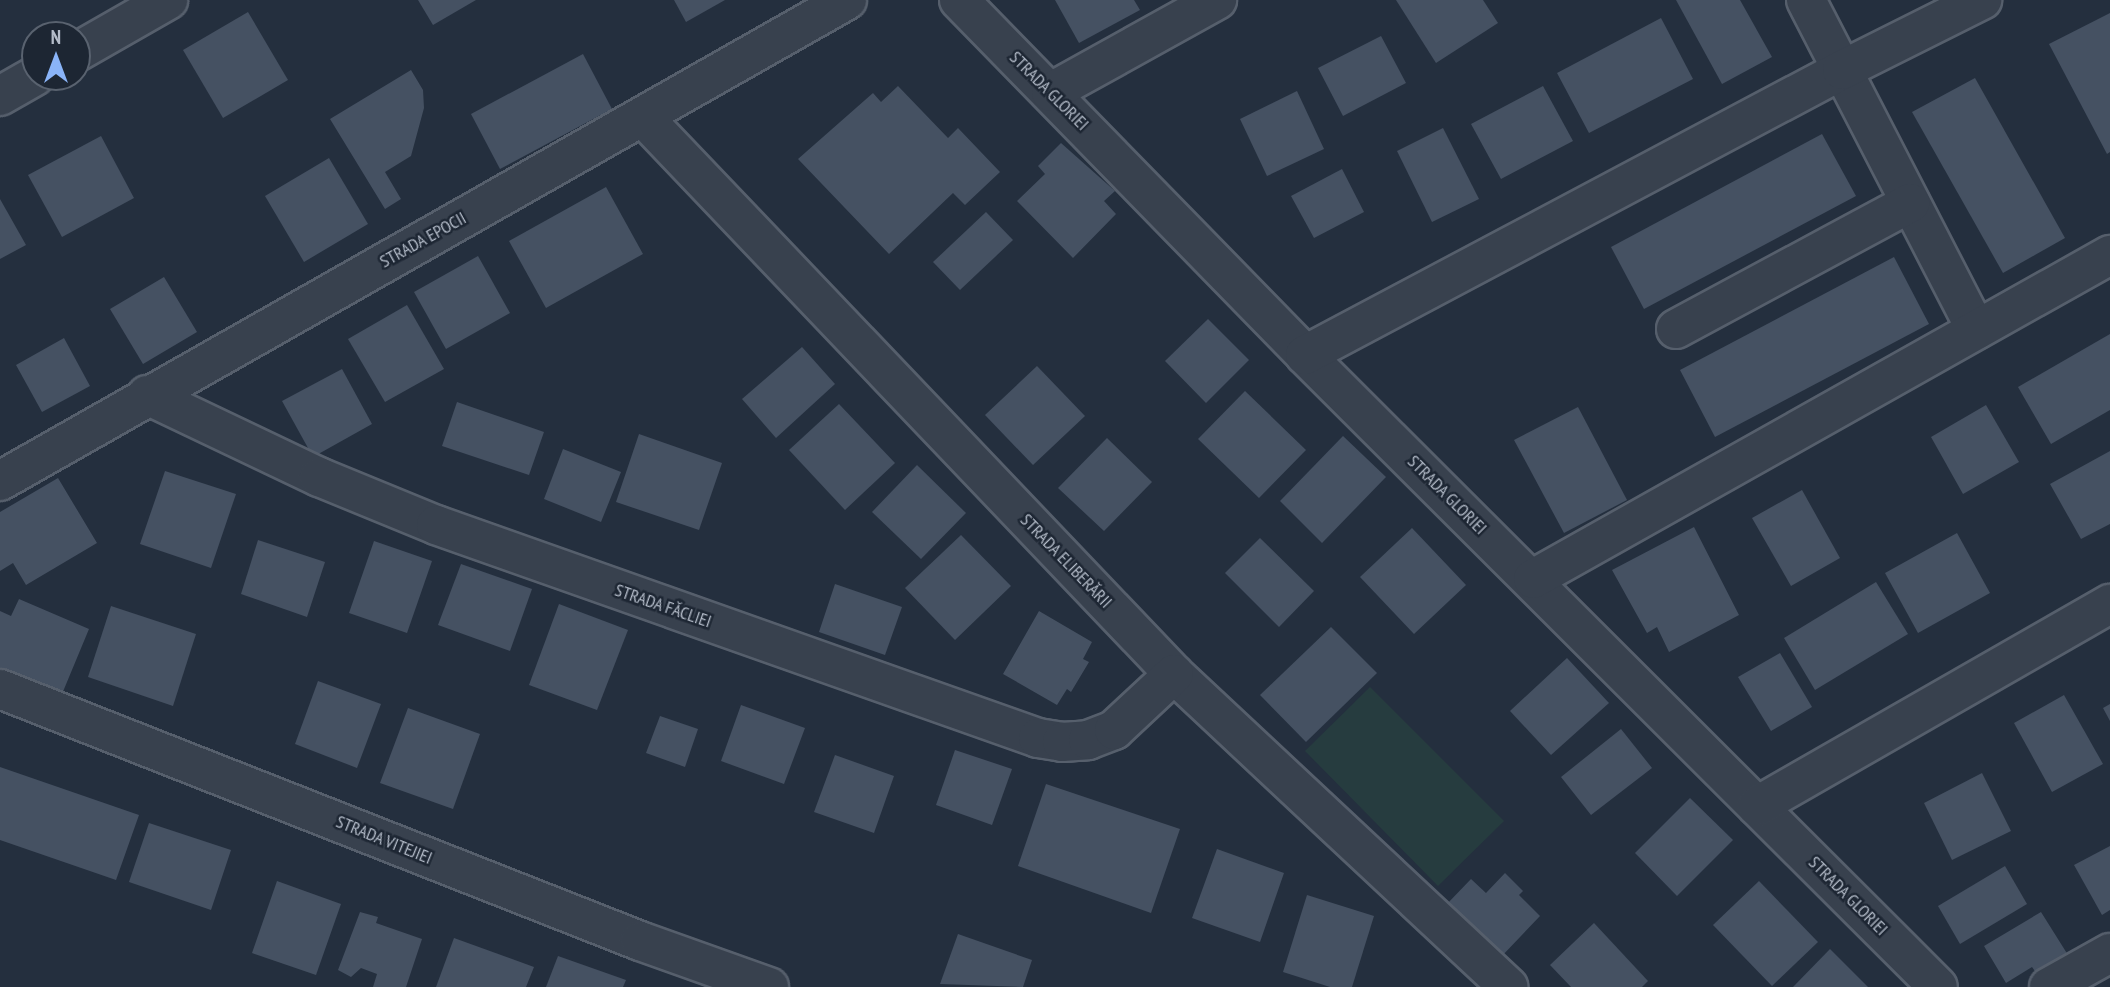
<!DOCTYPE html>
<meta charset="utf-8">
<style>
body{margin:0}
#map{position:relative;width:2110px;height:987px;overflow:hidden;background:#242f3e;font-family:"PT Sans Narrow",sans-serif}
div>[style]{position:absolute}
.green>*{inset:0;background:#263c3f}
.building>*{inset:0;background:#455162}
.roads{filter:drop-shadow(2px 0 #565f6c) drop-shadow(-2px 0 #565f6c) drop-shadow(0 2px #565f6c) drop-shadow(0 -2px #565f6c)}
.minor>*{height:38px;margin:-19px;padding:0 19px;transform-origin:19px;border-radius:19px;background:#38414e}
span{translate:-50% -50%;white-space:nowrap;text-align:center;line-height:1.15;-webkit-text-stroke:5px #1d2633;paint-order:stroke}
.street-label{font-size:18px;color:#b4bcc9}
.north{position:absolute;left:21px;top:21px;width:70px;height:70px;box-sizing:border-box;background:#1d2633;border:2px solid #59626f;border-radius:50%;rotate:0deg;font-size:19px;font-weight:700;line-height:28px;text-align:center;color:#b4bcc9}
.north::after{content:'';display:block;margin:auto;width:24px;height:32px;background:#8ab4f8;clip-path:polygon(50% 0,100% 100%,50% 72%,0 100%)}
</style>
<div id="map">
<div class="green">
<i style="clip-path:polygon(1370px 687px,1504px 821px,1438px 886px,1305px 751px)"></i>
</div>
<div class="building">
<i style="clip-path:polygon(418px 0,476px 0,433px 25px)"></i>
<i style="clip-path:polygon(674px 0,725px 0,686px 22px)"></i>
<i style="clip-path:polygon(1055px 0,1134px 0,1140px 10px,1079px 43px)"></i>
<i style="clip-path:polygon(1396px 0,1483px 0,1498px 23px,1436px 63px)"></i>
<i style="clip-path:polygon(1676px 0,1740px 0,1772px 57px,1722px 84px)"></i>
<i style="clip-path:polygon(248px 12px,288px 80px,223px 118px,183px 50px)"></i>
<i style="clip-path:polygon(2110px 13px,2110px 152px,2107px 154px,2049px 44px)"></i>
<i style="clip-path:polygon(1661px 18px,1693px 79px,1589px 133px,1557px 73px)"></i>
<i style="clip-path:polygon(1381px 36px,1406px 83px,1343px 116px,1318px 68px)"></i>
<i style="clip-path:polygon(583px 54px,612px 109px,500px 169px,471px 114px)"></i>
<i style="clip-path:polygon(411px 70px,423px 90px,424px 108px,411px 156px,385px 172px,401px 199px,385px 209px,330px 119px)"></i>
<i style="clip-path:polygon(1975px 78px,2065px 238px,2003px 273px,1912px 112px)"></i>
<i style="clip-path:polygon(898px 86px,948px 138px,958px 128px,1000px 172px,965px 205px,953px 193px,889px 254px,798px 159px,873px 93px,881px 102px)"></i>
<i style="clip-path:polygon(1543px 86px,1573px 141px,1501px 179px,1471px 124px)"></i>
<i style="clip-path:polygon(1297px 91px,1324px 149px,1267px 176px,1240px 119px)"></i>
<i style="clip-path:polygon(1443px 128px,1479px 199px,1432px 222px,1397px 151px)"></i>
<i style="clip-path:polygon(1822px 134px,1856px 196px,1644px 309px,1611px 247px)"></i>
<i style="clip-path:polygon(101px 136px,134px 198px,62px 237px,28px 175px)"></i>
<i style="clip-path:polygon(1061px 143px,1115px 191px,1104px 201px,1116px 214px,1073px 258px,1017px 201px,1045px 174px,1038px 166px)"></i>
<i style="clip-path:polygon(329px 158px,368px 224px,304px 262px,265px 196px)"></i>
<i style="clip-path:polygon(1342px 169px,1364px 212px,1314px 238px,1291px 196px)"></i>
<i style="clip-path:polygon(606px 187px,643px 254px,546px 308px,509px 241px)"></i>
<i style="clip-path:polygon(0 199px,26px 245px,0 259px)"></i>
<i style="clip-path:polygon(986px 212px,1013px 240px,960px 290px,933px 262px)"></i>
<i style="clip-path:polygon(478px 256px,510px 313px,446px 349px,414px 292px)"></i>
<i style="clip-path:polygon(1894px 257px,1929px 324px,1715px 437px,1680px 370px)"></i>
<i style="clip-path:polygon(164px 277px,197px 332px,143px 364px,110px 309px)"></i>
<i style="clip-path:polygon(407px 305px,444px 369px,385px 402px,348px 339px)"></i>
<i style="clip-path:polygon(1208px 319px,1249px 360px,1206px 403px,1165px 361px)"></i>
<i style="clip-path:polygon(2110px 334px,2110px 410px,2051px 444px,2018px 387px)"></i>
<i style="clip-path:polygon(64px 338px,90px 386px,42px 412px,16px 365px)"></i>
<i style="clip-path:polygon(802px 347px,835px 384px,776px 438px,742px 399px)"></i>
<i style="clip-path:polygon(1037px 366px,1085px 416px,1033px 465px,985px 415px)"></i>
<i style="clip-path:polygon(342px 369px,372px 424px,313px 457px,282px 401px)"></i>
<i style="clip-path:polygon(1245px 391px,1306px 450px,1259px 498px,1198px 439px)"></i>
<i style="clip-path:polygon(457px 402px,544px 432px,529px 475px,442px 446px)"></i>
<i style="clip-path:polygon(839px 404px,895px 463px,845px 510px,789px 450px)"></i>
<i style="clip-path:polygon(1986px 405px,2019px 462px,1963px 494px,1931px 437px)"></i>
<i style="clip-path:polygon(1578px 407px,1627px 500px,1564px 533px,1514px 440px)"></i>
<i style="clip-path:polygon(639px 434px,722px 463px,699px 530px,616px 502px)"></i>
<i style="clip-path:polygon(1343px 436px,1386px 477px,1322px 543px,1280px 501px)"></i>
<i style="clip-path:polygon(1107px 438px,1152px 482px,1104px 531px,1058px 488px)"></i>
<i style="clip-path:polygon(563px 449px,621px 472px,601px 522px,544px 499px)"></i>
<i style="clip-path:polygon(2110px 451px,2110px 524px,2081px 539px,2050px 484px)"></i>
<i style="clip-path:polygon(917px 465px,966px 513px,921px 559px,872px 512px)"></i>
<i style="clip-path:polygon(165px 471px,236px 494px,211px 568px,140px 544px)"></i>
<i style="clip-path:polygon(58px 478px,97px 543px,26px 585px,13px 563px,0 571px,0 512px)"></i>
<i style="clip-path:polygon(1802px 490px,1840px 558px,1791px 586px,1752px 518px)"></i>
<i style="clip-path:polygon(1694px 527px,1739px 615px,1669px 652px,1657px 627px,1647px 633px,1612px 570px)"></i>
<i style="clip-path:polygon(1412px 528px,1466px 585px,1414px 634px,1360px 577px)"></i>
<i style="clip-path:polygon(1957px 533px,1990px 593px,1918px 633px,1885px 573px)"></i>
<i style="clip-path:polygon(961px 535px,1011px 586px,955px 640px,905px 588px)"></i>
<i style="clip-path:polygon(1260px 538px,1314px 591px,1279px 627px,1225px 573px)"></i>
<i style="clip-path:polygon(258px 540px,325px 562px,307px 617px,241px 594px)"></i>
<i style="clip-path:polygon(374px 541px,432px 561px,407px 633px,349px 613px)"></i>
<i style="clip-path:polygon(461px 564px,532px 589px,510px 651px,438px 625px)"></i>
<i style="clip-path:polygon(1876px 582px,1908px 634px,1815px 690px,1784px 638px)"></i>
<i style="clip-path:polygon(835px 584px,902px 607px,885px 655px,819px 632px)"></i>
<i style="clip-path:polygon(19px 599px,89px 629px,62px 694px,0 668px,0 611px,11px 616px)"></i>
<i style="clip-path:polygon(559px 604px,628px 630px,597px 710px,529px 685px)"></i>
<i style="clip-path:polygon(111px 606px,196px 634px,173px 706px,88px 677px)"></i>
<i style="clip-path:polygon(1039px 611px,1092px 642px,1083px 659px,1089px 662px,1071px 692px,1067px 689px,1057px 705px,1003px 674px)"></i>
<i style="clip-path:polygon(1331px 627px,1377px 673px,1306px 742px,1260px 695px)"></i>
<i style="clip-path:polygon(1780px 653px,1812px 707px,1771px 731px,1738px 677px)"></i>
<i style="clip-path:polygon(1567px 658px,1609px 703px,1551px 755px,1510px 711px)"></i>
<i style="clip-path:polygon(318px 681px,381px 704px,357px 768px,295px 744px)"></i>
<i style="clip-path:polygon(2064px 695px,2103px 764px,2052px 792px,2014px 723px)"></i>
<i style="clip-path:polygon(2110px 704px,2110px 721px,2103px 708px)"></i>
<i style="clip-path:polygon(741px 705px,805px 728px,784px 784px,721px 761px)"></i>
<i style="clip-path:polygon(408px 708px,480px 734px,453px 809px,380px 783px)"></i>
<i style="clip-path:polygon(660px 716px,698px 729px,685px 767px,646px 753px)"></i>
<i style="clip-path:polygon(1621px 729px,1652px 768px,1591px 815px,1561px 777px)"></i>
<i style="clip-path:polygon(955px 750px,1012px 769px,992px 825px,936px 805px)"></i>
<i style="clip-path:polygon(835px 755px,894px 776px,874px 833px,814px 812px)"></i>
<i style="clip-path:polygon(0 767px,139px 815px,116px 880px,0 840px)"></i>
<i style="clip-path:polygon(1982px 773px,2011px 831px,1952px 860px,1924px 803px)"></i>
<i style="clip-path:polygon(1046px 784px,1180px 829px,1151px 913px,1018px 866px)"></i>
<i style="clip-path:polygon(1690px 798px,1733px 840px,1677px 896px,1635px 853px)"></i>
<i style="clip-path:polygon(149px 823px,231px 850px,211px 910px,129px 882px)"></i>
<i style="clip-path:polygon(2110px 846px,2110px 910px,2102px 915px,2074px 865px)"></i>
<i style="clip-path:polygon(1217px 849px,1284px 873px,1260px 942px,1192px 918px)"></i>
<i style="clip-path:polygon(2005px 866px,2027px 904px,1960px 944px,1938px 906px)"></i>
<i style="clip-path:polygon(1505px 873px,1523px 891px,1519px 895px,1540px 916px,1500px 958px,1446px 905px,1471px 879px,1486px 893px)"></i>
<i style="clip-path:polygon(277px 881px,341px 904px,316px 975px,252px 953px)"></i>
<i style="clip-path:polygon(1759px 881px,1818px 942px,1772px 986px,1713px 925px)"></i>
<i style="clip-path:polygon(1307px 895px,1374px 916px,1352px 987px,1330px 987px,1283px 972px)"></i>
<i style="clip-path:polygon(360px 912px,378px 917px,376px 923px,422px 939px,406px 987px,373px 987px,377px 974px,361px 968px,351px 977px,338px 970px)"></i>
<i style="clip-path:polygon(2041px 912px,2068px 955px,2037px 974px,2032px 967px,2006px 983px,1984px 946px)"></i>
<i style="clip-path:polygon(1594px 923px,1648px 981px,1642px 987px,1571px 987px,1550px 965px)"></i>
<i style="clip-path:polygon(958px 934px,1032px 960px,1023px 987px,940px 984px)"></i>
<i style="clip-path:polygon(454px 938px,534px 967px,526px 987px,436px 987px)"></i>
<i style="clip-path:polygon(1830px 949px,1868px 987px,1793px 987px)"></i>
<i style="clip-path:polygon(558px 956px,626px 980px,623px 987px,546px 987px)"></i>
</div>
<div class="roads">
<div class="minor">
<i style="left:959px;top:0;width:496px;rotate:45.7deg"></i>
<i style="left:1305px;top:355px;width:894px;rotate:44.95deg"></i>
<i style="left:1806px;top:0;width:371px;rotate:62.7deg"></i>
<i style="left:77px;top:52px;width:105px;rotate:-29.7deg"></i>
<i style="left:1051px;top:92px;width:190px;rotate:-29deg"></i>
<i style="left:0;top:96px;width:40px;rotate:-29.7deg"></i>
<i style="left:643px;top:117px;width:770px;rotate:46.37deg"></i>
<i style="left:1174px;top:674px;width:458px;rotate:43.1deg"></i>
<i style="left:1676px;top:329px;width:266px;rotate:-28.3deg"></i>
<i style="left:1305px;top:355px;width:608px;rotate:-27.96deg"></i>
<i style="left:1842px;top:70px;width:157px;rotate:-26.6deg"></i>
<i style="left:147px;top:395px;width:191px;rotate:25.5deg"></i>
<i style="left:319px;top:477px;width:126px;rotate:22.3deg"></i>
<i style="left:436px;top:525px;width:639px;rotate:19.48deg"></i>
<i style="left:1038px;top:738px;width:24px;rotate:9deg"></i>
<i style="left:1062px;top:742px;width:26px;rotate:-4deg"></i>
<i style="left:1088px;top:740px;width:28px;rotate:-21deg"></i>
<i style="left:1114px;top:730px;width:82px;rotate:-43deg"></i>
<i style="left:0;top:481px;width:974px;rotate:-29.59deg"></i>
<i style="left:1533px;top:579px;width:662px;rotate:-29.32deg"></i>
<i style="left:0;top:689px;width:688px;rotate:21.49deg"></i>
<i style="left:640px;top:941px;width:137px;rotate:19.6deg"></i>
<i style="left:1757px;top:806px;width:407px;rotate:-29.8deg"></i>
<i style="left:2049px;top:987px;width:70px;rotate:-29.1deg"></i>
</div>
</div>
<div class="street-label">
<span style="left:1049px;top:91px;rotate:45deg">STRADA GLORIEI</span>
<span style="left:423px;top:240px;rotate:-29deg">STRADA EPOCII</span>
<span style="left:1447px;top:495px;rotate:45deg">STRADA GLORIEI</span>
<span style="left:1066px;top:561px;rotate:46deg">STRADA ELIBERĂRII</span>
<span style="left:663px;top:606px;rotate:19deg">STRADA FĂCLIEI</span>
<span style="left:384px;top:840px;rotate:22deg">STRADA VITEJIEI</span>
<span style="left:1848px;top:896px;rotate:45deg">STRADA GLORIEI</span>
</div>
<div class="north">N</div>
</div>
